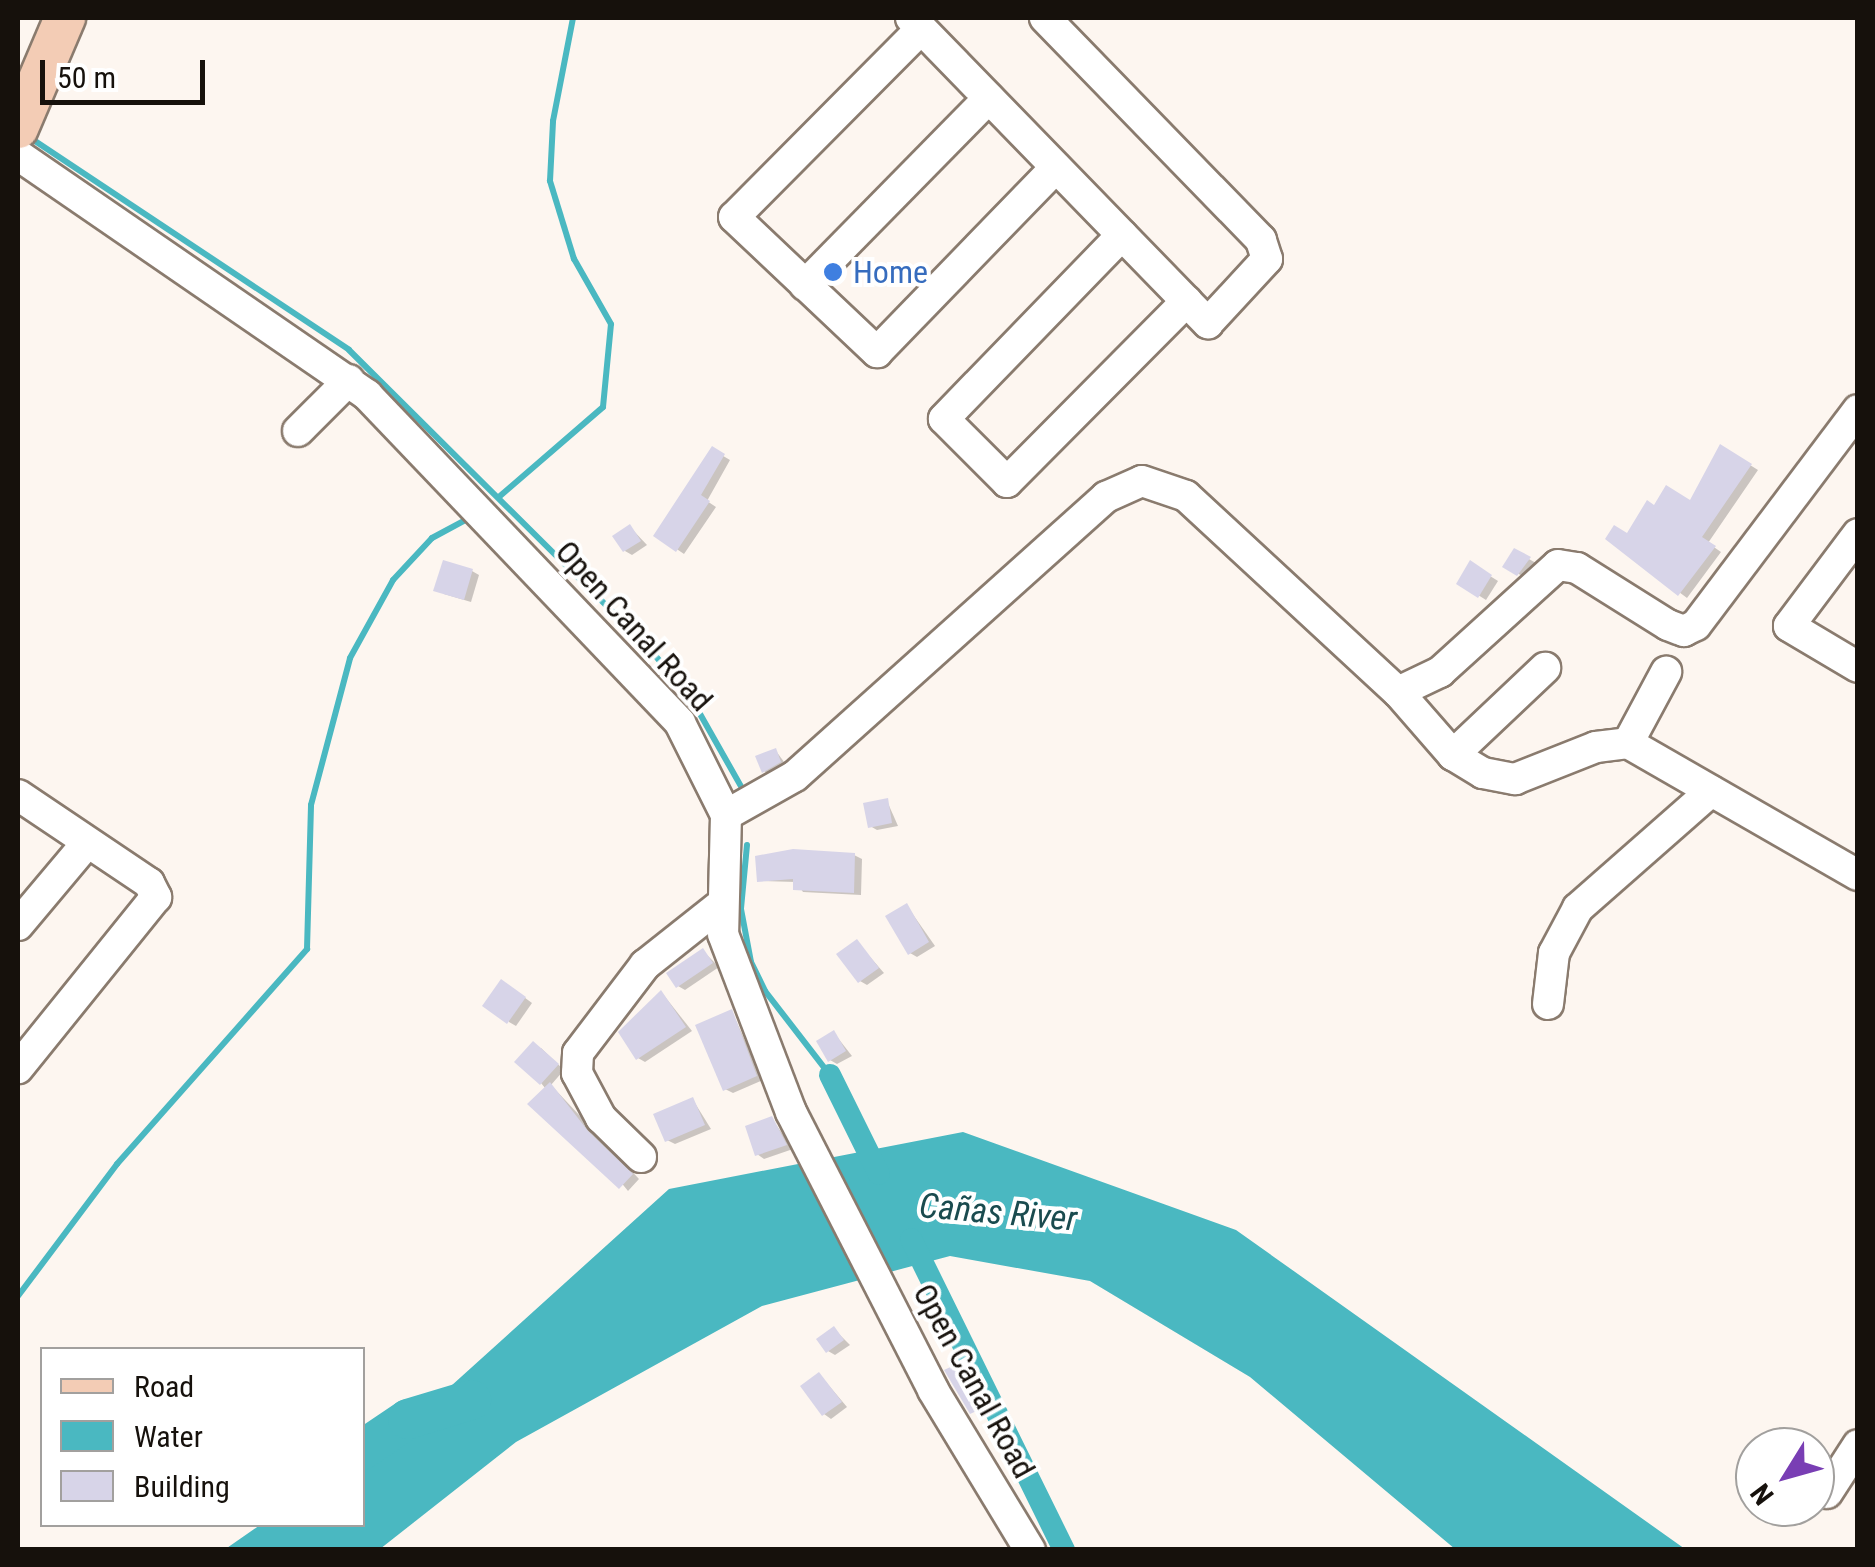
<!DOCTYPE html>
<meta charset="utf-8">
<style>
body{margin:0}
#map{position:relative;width:1875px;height:1567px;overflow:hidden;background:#fdf6f0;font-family:"Roboto Condensed",sans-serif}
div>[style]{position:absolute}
.water>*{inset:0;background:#4ab8c1}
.shadow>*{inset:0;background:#0003}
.stream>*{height:6px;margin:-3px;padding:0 3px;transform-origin:3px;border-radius:3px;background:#4ab8c1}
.canal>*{height:22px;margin:-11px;padding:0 11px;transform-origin:11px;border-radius:11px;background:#4ab8c1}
.river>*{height:40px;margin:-20px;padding:0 20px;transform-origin:20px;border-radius:20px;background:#4ab8c1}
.building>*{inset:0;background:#d7d4e8}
.roads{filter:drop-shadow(2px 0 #8a7b6e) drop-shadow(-2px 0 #8a7b6e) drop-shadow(0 2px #8a7b6e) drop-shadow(0 -2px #8a7b6e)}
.minor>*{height:30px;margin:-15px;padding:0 15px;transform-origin:15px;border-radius:15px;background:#fff}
.major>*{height:40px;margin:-20px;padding:0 20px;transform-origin:20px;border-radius:20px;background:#f3ccb5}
.dots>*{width:28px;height:28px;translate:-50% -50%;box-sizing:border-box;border:5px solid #fff;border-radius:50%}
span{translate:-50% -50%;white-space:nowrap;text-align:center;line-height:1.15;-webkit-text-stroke:8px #fff;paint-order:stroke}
.shop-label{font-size:32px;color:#366cbe}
.left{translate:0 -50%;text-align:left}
.street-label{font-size:32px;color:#16110c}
.water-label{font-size:35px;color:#1a4b4f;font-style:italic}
.frame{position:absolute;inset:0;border:20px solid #16110c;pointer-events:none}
.legend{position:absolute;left:40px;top:1347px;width:325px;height:180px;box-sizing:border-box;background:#fff;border:2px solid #a2a09e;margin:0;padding:12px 18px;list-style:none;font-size:30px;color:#16110c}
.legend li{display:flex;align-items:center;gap:20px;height:50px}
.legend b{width:50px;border:2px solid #a2a09e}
.north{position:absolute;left:1735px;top:1427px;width:100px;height:100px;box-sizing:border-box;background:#fff;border:2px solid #a2a09e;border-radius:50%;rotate:233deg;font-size:28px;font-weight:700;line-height:40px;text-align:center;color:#16110c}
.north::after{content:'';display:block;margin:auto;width:35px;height:45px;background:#793eb4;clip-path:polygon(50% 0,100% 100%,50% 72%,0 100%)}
.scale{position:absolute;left:40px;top:60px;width:165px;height:45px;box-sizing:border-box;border:5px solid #16110c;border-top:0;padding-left:12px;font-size:30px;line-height:35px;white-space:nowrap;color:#16110c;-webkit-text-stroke:8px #fff;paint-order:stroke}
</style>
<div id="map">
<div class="water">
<i style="clip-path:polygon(963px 1132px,1236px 1230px,1685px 1549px,1455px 1549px,1250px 1377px,1090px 1281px,950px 1256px,762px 1306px,516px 1442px,380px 1549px,224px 1550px,260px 1525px,362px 1524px,363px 1455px,410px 1423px,669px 1189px)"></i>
</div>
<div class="shadow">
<i style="clip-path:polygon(1721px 447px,1758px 470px,1708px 543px,1721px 552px,1687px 598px,1608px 539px,1628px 536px,1655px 508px,1691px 503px)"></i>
<i style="clip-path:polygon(713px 450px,730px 460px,707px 501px,716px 507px,684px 554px,656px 535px)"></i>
<i style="clip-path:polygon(630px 527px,647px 545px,632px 555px,625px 551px)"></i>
<i style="clip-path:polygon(1515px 551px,1536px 563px,1526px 578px,1506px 567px)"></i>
<i style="clip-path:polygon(1471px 564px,1498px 581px,1486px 600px,1459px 583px)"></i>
<i style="clip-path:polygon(472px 571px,479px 575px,471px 602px,444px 594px)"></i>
<i style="clip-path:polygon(776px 751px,787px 766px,771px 776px,764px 771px)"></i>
<i style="clip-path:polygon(887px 801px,898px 826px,877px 830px,870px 826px)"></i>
<i style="clip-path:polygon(854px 855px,862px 859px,861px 895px,803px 892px,796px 882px,760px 881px)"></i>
<i style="clip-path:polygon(907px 906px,935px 946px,917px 957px,910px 953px)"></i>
<i style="clip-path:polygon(857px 942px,884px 973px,867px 985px,860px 981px)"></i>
<i style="clip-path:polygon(703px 951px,719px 967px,685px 990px,678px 986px)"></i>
<i style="clip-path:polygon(509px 986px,532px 1003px,516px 1026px,509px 1022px)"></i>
<i style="clip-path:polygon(662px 993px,692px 1031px,645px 1062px,638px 1058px)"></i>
<i style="clip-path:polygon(732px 1012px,763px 1080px,733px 1093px,725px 1089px)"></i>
<i style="clip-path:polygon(834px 1033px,852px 1056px,837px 1064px,830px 1060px)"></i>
<i style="clip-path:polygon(541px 1048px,564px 1070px,551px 1085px,639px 1179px,628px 1191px,541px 1083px)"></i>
<i style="clip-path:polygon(693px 1100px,711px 1129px,675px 1144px,667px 1140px)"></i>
<i style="clip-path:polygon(772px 1119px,793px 1149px,764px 1159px,757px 1154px)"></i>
<i style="clip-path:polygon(834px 1329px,850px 1345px,835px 1355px,828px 1351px)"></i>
<i style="clip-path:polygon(959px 1366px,966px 1370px,989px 1412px,971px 1412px)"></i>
<i style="clip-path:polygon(820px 1375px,847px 1407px,831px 1419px,824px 1414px)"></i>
</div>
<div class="stream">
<i style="left:29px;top:137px;width:384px;rotate:33.6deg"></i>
<i style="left:349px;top:350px;width:421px;rotate:44.8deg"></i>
<i style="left:648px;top:647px;width:67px;rotate:49.9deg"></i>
<i style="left:691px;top:698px;width:103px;rotate:60.5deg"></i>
<i style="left:500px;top:496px;width:136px;rotate:-40.8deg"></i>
<i style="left:603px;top:407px;width:83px;rotate:-84.5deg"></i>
<i style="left:611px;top:324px;width:75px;rotate:-119.6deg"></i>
<i style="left:574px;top:259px;width:82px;rotate:-107.1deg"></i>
<i style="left:550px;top:181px;width:60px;rotate:-87.1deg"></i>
<i style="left:553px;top:121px;width:105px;rotate:-79deg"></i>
<i style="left:747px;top:845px;width:64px;rotate:95.4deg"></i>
<i style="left:741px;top:909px;width:54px;rotate:79.3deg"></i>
<i style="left:751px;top:962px;width:32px;rotate:64deg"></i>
<i style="left:765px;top:991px;width:106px;rotate:52.3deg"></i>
<i style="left:18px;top:1296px;width:165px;rotate:-53.1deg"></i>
<i style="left:117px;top:1164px;width:287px;rotate:-48.5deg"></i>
<i style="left:307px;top:949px;width:144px;rotate:-88.4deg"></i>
<i style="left:311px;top:805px;width:152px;rotate:-75.1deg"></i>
<i style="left:350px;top:658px;width:89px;rotate:-61.1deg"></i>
<i style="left:393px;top:580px;width:57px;rotate:-47.1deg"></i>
<i style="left:432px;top:538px;width:42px;rotate:-28.4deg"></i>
</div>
<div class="canal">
<i style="left:830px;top:1075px;width:110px;rotate:63.7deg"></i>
<i style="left:911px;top:1239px;width:347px;rotate:63.8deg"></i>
</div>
<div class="river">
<i style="left:362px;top:1450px;width:55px;rotate:-34deg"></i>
<i style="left:408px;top:1419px;width:66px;rotate:-16.8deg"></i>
</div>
<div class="building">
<i style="clip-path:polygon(1720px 444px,1752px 464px,1702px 537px,1716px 546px,1678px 596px,1605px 539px,1614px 525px,1627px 533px,1647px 500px,1654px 505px,1666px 485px,1690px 500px)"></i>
<i style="clip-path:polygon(712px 446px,725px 454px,701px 495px,710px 501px,676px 552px,653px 536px)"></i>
<i style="clip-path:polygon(630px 524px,641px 541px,623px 552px,612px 536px)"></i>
<i style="clip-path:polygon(1514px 548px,1531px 557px,1517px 576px,1502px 567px)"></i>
<i style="clip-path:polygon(443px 560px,473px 569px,464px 600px,433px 591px)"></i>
<i style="clip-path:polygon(1470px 560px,1492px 575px,1478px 598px,1456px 584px)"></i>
<i style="clip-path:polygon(776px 748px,781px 762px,762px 773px,755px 756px)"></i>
<i style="clip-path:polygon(888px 798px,892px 823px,868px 828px,863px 803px)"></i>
<i style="clip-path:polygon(793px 849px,855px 853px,854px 893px,793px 890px,793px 879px,757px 882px,755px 856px)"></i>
<i style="clip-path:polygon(907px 903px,929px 942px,908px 955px,885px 916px)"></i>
<i style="clip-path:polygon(857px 939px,879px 968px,858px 983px,836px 954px)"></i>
<i style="clip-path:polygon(703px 948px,713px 963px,676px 988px,666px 973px)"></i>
<i style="clip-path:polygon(501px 979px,526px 997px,507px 1024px,482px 1006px)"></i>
<i style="clip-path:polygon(661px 990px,686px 1027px,636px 1060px,618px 1032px)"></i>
<i style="clip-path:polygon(732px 1009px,757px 1076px,723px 1091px,695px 1025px)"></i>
<i style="clip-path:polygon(834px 1030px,846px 1051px,828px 1062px,816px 1041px)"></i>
<i style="clip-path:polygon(533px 1041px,559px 1064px,540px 1085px,514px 1062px)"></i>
<i style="clip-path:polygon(550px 1082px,588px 1131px,633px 1174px,619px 1189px,527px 1104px)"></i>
<i style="clip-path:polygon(693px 1097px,705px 1125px,665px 1142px,653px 1114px)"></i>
<i style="clip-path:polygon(772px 1116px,787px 1145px,755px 1156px,745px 1126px)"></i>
<i style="clip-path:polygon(834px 1326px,844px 1340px,826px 1353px,816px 1339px)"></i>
<i style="clip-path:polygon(959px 1363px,983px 1408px,970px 1414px,944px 1370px)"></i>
<i style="clip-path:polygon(819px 1372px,842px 1402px,822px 1416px,800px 1386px)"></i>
</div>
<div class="roads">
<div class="minor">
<i style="left:911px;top:18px;width:426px;rotate:45.8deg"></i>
<i style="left:1208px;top:323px;width:87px;rotate:-47.3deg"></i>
<i style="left:1267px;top:259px;width:20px;rotate:-108deg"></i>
<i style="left:1261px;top:240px;width:310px;rotate:-134.2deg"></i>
<i style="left:921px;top:29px;width:265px;rotate:134.8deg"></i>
<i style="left:734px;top:217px;width:197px;rotate:43.4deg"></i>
<i style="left:877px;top:352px;width:257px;rotate:-45.9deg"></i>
<i style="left:18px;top:155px;width:424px;rotate:34.5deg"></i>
<i style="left:367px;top:395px;width:453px;rotate:46.3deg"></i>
<i style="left:680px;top:723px;width:103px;rotate:63.4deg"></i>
<i style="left:726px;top:815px;width:119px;rotate:91.4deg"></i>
<i style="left:723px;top:934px;width:191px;rotate:69.1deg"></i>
<i style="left:791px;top:1112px;width:312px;rotate:62.9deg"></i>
<i style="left:933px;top:1390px;width:187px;rotate:58.8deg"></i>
<i style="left:1122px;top:235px;width:256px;rotate:134.1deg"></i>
<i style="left:944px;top:419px;width:89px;rotate:45deg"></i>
<i style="left:1007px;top:482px;width:255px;rotate:-45.2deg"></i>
<i style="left:805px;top:285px;width:262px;rotate:-45.5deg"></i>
<i style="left:298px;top:431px;width:72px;rotate:-45deg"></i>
<i style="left:1858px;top:534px;width:115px;rotate:126.9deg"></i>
<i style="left:1789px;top:626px;width:80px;rotate:30.7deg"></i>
<i style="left:1398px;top:692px;width:84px;rotate:48.9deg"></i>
<i style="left:1453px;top:755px;width:35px;rotate:31deg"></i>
<i style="left:1483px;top:773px;width:33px;rotate:11deg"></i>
<i style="left:1515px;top:779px;width:87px;rotate:-21.6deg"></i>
<i style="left:1596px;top:747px;width:32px;rotate:-7deg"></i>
<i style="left:1628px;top:743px;width:265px;rotate:29.9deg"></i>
<i style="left:1628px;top:743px;width:81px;rotate:-61.8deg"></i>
<i style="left:1453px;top:755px;width:127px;rotate:-43.4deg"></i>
<i style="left:18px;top:795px;width:158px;rotate:33.9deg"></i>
<i style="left:149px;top:883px;width:16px;rotate:63deg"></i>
<i style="left:156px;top:897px;width:220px;rotate:128.9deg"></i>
<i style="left:726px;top:815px;width:79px;rotate:-29.5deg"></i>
<i style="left:795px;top:776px;width:418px;rotate:-41.9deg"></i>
<i style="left:1106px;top:497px;width:39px;rotate:-24deg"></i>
<i style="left:1142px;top:481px;width:46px;rotate:18.8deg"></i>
<i style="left:1186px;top:496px;width:289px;rotate:42.8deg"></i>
<i style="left:1398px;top:692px;width:47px;rotate:-25.5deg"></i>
<i style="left:1440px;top:672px;width:159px;rotate:-42.2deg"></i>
<i style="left:1558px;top:565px;width:19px;rotate:9deg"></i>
<i style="left:1577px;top:568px;width:107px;rotate:32.1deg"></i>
<i style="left:1668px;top:625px;width:17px;rotate:21deg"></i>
<i style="left:1684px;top:631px;width:13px;rotate:-27deg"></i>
<i style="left:1696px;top:625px;width:269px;rotate:-53deg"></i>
<i style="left:18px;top:925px;width:106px;rotate:-50deg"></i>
<i style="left:1548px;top:1004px;width:51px;rotate:-83.3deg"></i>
<i style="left:1554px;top:953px;width:51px;rotate:-61.9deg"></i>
<i style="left:1578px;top:908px;width:177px;rotate:-41.3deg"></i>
<i style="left:641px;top:1157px;width:56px;rotate:-135.7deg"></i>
<i style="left:601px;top:1118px;width:51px;rotate:-118.1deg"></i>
<i style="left:577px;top:1073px;width:20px;rotate:-87deg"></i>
<i style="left:578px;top:1053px;width:111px;rotate:-52.7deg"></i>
<i style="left:645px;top:965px;width:98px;rotate:-38.4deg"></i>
<i style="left:1827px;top:1493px;width:57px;rotate:-57.1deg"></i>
</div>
<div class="major">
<i style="left:18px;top:128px;width:120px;rotate:-66.9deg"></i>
</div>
</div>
<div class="dots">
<i style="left:833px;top:272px;background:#3f7fe0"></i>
</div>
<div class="shop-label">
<span class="left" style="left:853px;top:272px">Home</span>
</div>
<div class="street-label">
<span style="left:634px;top:626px;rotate:48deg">Open Canal Road</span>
<span style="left:974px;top:1381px;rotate:61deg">Open Canal Road</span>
</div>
<div class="water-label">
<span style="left:998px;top:1213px;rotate:5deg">Cañas River</span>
</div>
<div class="frame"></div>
<ul class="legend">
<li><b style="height:12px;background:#f3ccb5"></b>Road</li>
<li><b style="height:28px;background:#4ab8c1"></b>Water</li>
<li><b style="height:28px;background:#d7d4e8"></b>Building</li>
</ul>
<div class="north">N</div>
<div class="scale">50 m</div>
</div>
